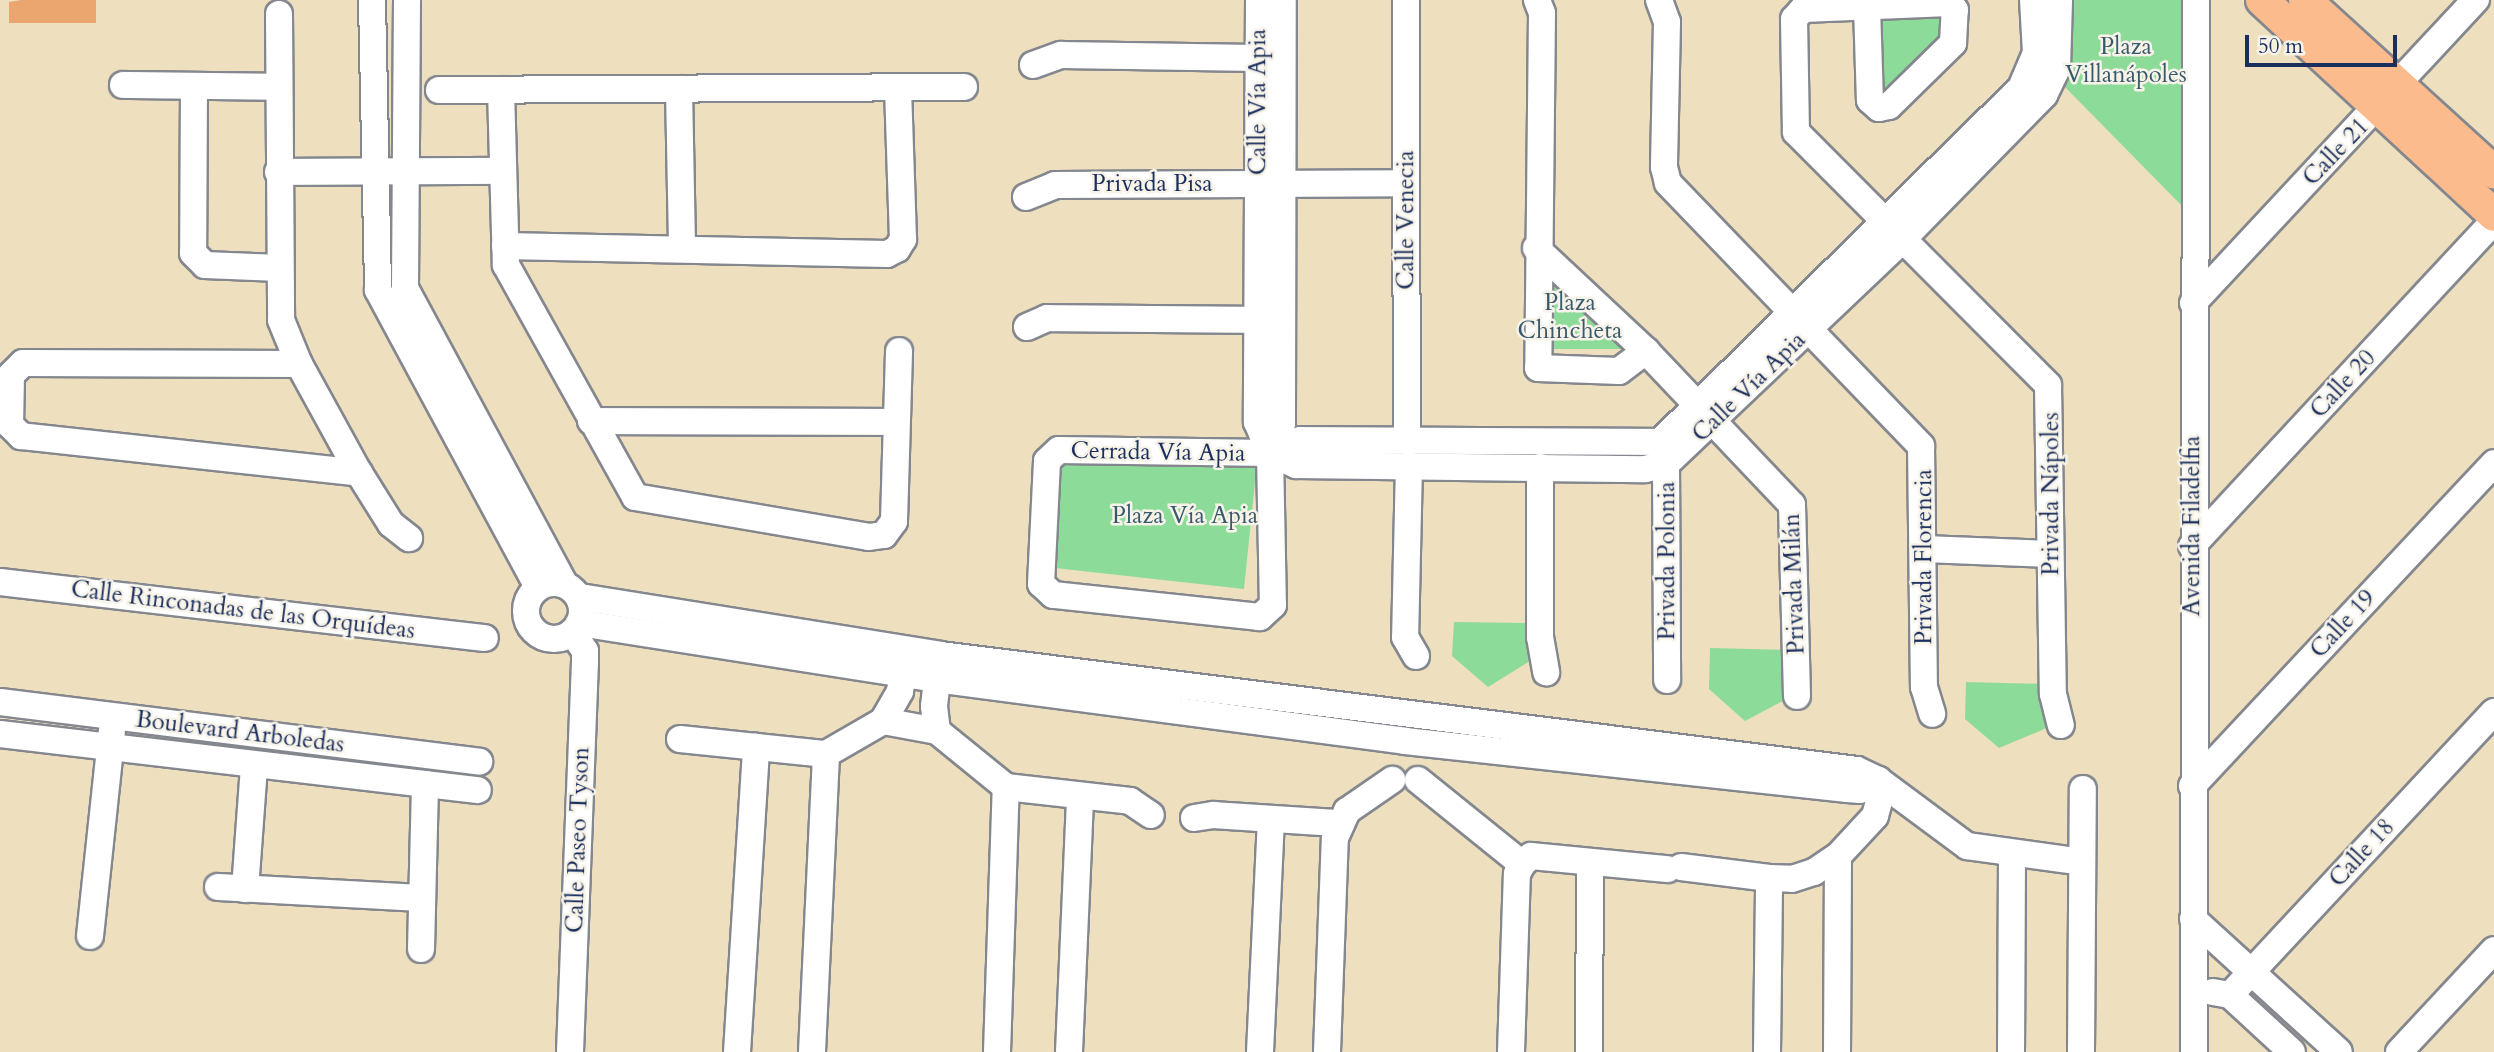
<!DOCTYPE html>
<meta charset="utf-8">
<style>
body{margin:0}
#map{position:relative;width:2494px;height:1052px;overflow:hidden;background:#eedfbe;font-family:Cardo,serif}
div>[style]{position:absolute}
.green>*{inset:0;background:#8ddb99}
.building>*{inset:0;background:#eba66f}
.roads{filter:drop-shadow(2px 0 #84878e) drop-shadow(-2px 0 #84878e) drop-shadow(0 2px #84878e) drop-shadow(0 -2px #84878e)}
.minor>*{height:26px;margin:-13px;padding:0 13px;transform-origin:13px;border-radius:13px;background:#fff}
.minor>.ring{margin:-13px;padding:0;box-sizing:content-box;background:none;border:26px solid #fff;border-radius:50%}
.major>*{height:32px;margin:-16px;padding:0 16px;transform-origin:16px;border-radius:16px;background:#fbbb8c}
span{translate:-50% -50%;white-space:nowrap;text-align:center;line-height:1.15;-webkit-text-stroke:5px #f7f3e8;paint-order:stroke}
.park-label{font-size:24px;color:#385a6d}
.street-label{font-size:24px;color:#1b2f5e}
.scale{position:absolute;left:2245px;top:35px;width:152px;height:32px;box-sizing:border-box;border:4px solid #1b2f5e;border-top:0;padding-left:9px;font-size:21px;line-height:24px;white-space:nowrap;color:#1b2f5e;-webkit-text-stroke:5px #f7f3e8;paint-order:stroke}
</style>
<div id="map">
<div class="green">
<i style="clip-path:polygon(1879px 0,1951px 0,1951px 28px,1888px 95px,1877px 94px)"></i>
<i style="clip-path:polygon(2067px 0,2187px 0,2184px 208px,2063px 85px)"></i>
<i style="clip-path:polygon(1539px 241px,1625px 349px,1536px 349px)"></i>
<i style="clip-path:polygon(1052px 445px,1258px 453px,1244px 589px,1046px 567px)"></i>
<i style="clip-path:polygon(1454px 622px,1531px 623px,1530px 661px,1488px 687px,1452px 656px)"></i>
<i style="clip-path:polygon(1710px 648px,1795px 650px,1794px 695px,1745px 721px,1709px 689px)"></i>
<i style="clip-path:polygon(1966px 682px,2048px 684px,2049px 727px,1999px 748px,1965px 719px)"></i>
</div>
<div class="building">
<i style="clip-path:polygon(21px 0,96px 0,96px 23px,9px 23px,9px 2px)"></i>
</div>
<div class="roads">
<div class="minor">
<i style="left:372px;top:0;width:290px;rotate:88.8deg"></i>
<i style="left:378px;top:290px;width:337px;rotate:61.7deg"></i>
<i style="left:407px;top:0;width:288px;rotate:90.4deg"></i>
<i style="left:405px;top:288px;width:337px;rotate:61.7deg"></i>
<i style="left:1259px;top:0;width:422px;rotate:90.3deg"></i>
<i style="left:1257px;top:422px;width:34px;rotate:67deg"></i>
<i style="left:1270px;top:453px;width:152px;rotate:88.9deg"></i>
<i style="left:1273px;top:605px;width:18px;rotate:137deg"></i>
<i style="left:1260px;top:617px;width:208px;rotate:-173.9deg"></i>
<i style="left:1053px;top:595px;width:16px;rotate:-137deg"></i>
<i style="left:1041px;top:584px;width:123px;rotate:-87.2deg"></i>
<i style="left:1047px;top:461px;width:16px;rotate:-43deg"></i>
<i style="left:1059px;top:450px;width:211px;rotate:0.8deg"></i>
<i style="left:1270px;top:453px;width:29px;rotate:25deg"></i>
<i style="left:1296px;top:465px;width:349px;rotate:0.7deg"></i>
<i style="left:1645px;top:469px;width:22px;rotate:-13deg"></i>
<i style="left:1666px;top:464px;width:327px;rotate:-43.5deg"></i>
<i style="left:1903px;top:239px;width:202px;rotate:-45.6deg"></i>
<i style="left:2044px;top:95px;width:30px;rotate:-64deg"></i>
<i style="left:2057px;top:68px;width:68px;rotate:-88.3deg"></i>
<i style="left:1406px;top:0;width:441px;rotate:89.9deg"></i>
<i style="left:1537px;top:0;width:14px;rotate:69deg"></i>
<i style="left:1542px;top:13px;width:355px;rotate:90.6deg"></i>
<i style="left:1538px;top:368px;width:81px;rotate:2.1deg"></i>
<i style="left:1619px;top:371px;width:34px;rotate:-37deg"></i>
<i style="left:1659px;top:0;width:23px;rotate:70deg"></i>
<i style="left:1667px;top:22px;width:145px;rotate:91.2deg"></i>
<i style="left:1664px;top:167px;width:16px;rotate:76deg"></i>
<i style="left:1668px;top:183px;width:365px;rotate:46.1deg"></i>
<i style="left:1921px;top:446px;width:241px;rotate:89.3deg"></i>
<i style="left:1924px;top:687px;width:28px;rotate:73deg"></i>
<i style="left:1867px;top:7px;width:93px;rotate:88.2deg"></i>
<i style="left:1870px;top:100px;width:12px;rotate:42deg"></i>
<i style="left:1879px;top:108px;width:10px;rotate:-11deg"></i>
<i style="left:1889px;top:106px;width:90px;rotate:-44.5deg"></i>
<i style="left:1953px;top:43px;width:33px;rotate:-87deg"></i>
<i style="left:1955px;top:10px;width:9px;rotate:-131deg"></i>
<i style="left:1949px;top:3px;width:146px;rotate:177.6deg"></i>
<i style="left:1803px;top:9px;width:13px;rotate:132deg"></i>
<i style="left:1794px;top:19px;width:113px;rotate:89deg"></i>
<i style="left:1796px;top:132px;width:357px;rotate:45.1deg"></i>
<i style="left:2048px;top:385px;width:309px;rotate:89.1deg"></i>
<i style="left:2053px;top:694px;width:32px;rotate:76deg"></i>
<i style="left:279px;top:14px;width:306px;rotate:89.6deg"></i>
<i style="left:281px;top:320px;width:48px;rotate:67.8deg"></i>
<i style="left:299px;top:364px;width:124px;rotate:61.2deg"></i>
<i style="left:359px;top:473px;width:60px;rotate:57.9deg"></i>
<i style="left:391px;top:524px;width:23px;rotate:38deg"></i>
<i style="left:1033px;top:65px;width:30px;rotate:-20deg"></i>
<i style="left:1061px;top:55px;width:197px;rotate:0.9deg"></i>
<i style="left:123px;top:85px;width:156px;rotate:0.7deg"></i>
<i style="left:194px;top:86px;width:167px;rotate:90.3deg"></i>
<i style="left:193px;top:253px;width:17px;rotate:45deg"></i>
<i style="left:205px;top:265px;width:74px;rotate:2.3deg"></i>
<i style="left:679px;top:89px;width:157px;rotate:88.9deg"></i>
<i style="left:439px;top:90px;width:525px;rotate:-0.33deg"></i>
<i style="left:501px;top:90px;width:175px;rotate:88.4deg"></i>
<i style="left:506px;top:265px;width:265px;rotate:60.9deg"></i>
<i style="left:635px;top:497px;width:237px;rotate:9.7deg"></i>
<i style="left:869px;top:537px;width:15px;rotate:-8deg"></i>
<i style="left:884px;top:535px;width:17px;rotate:-54deg"></i>
<i style="left:894px;top:521px;width:170px;rotate:-88.3deg"></i>
<i style="left:278px;top:172px;width:225px;rotate:-0.3deg"></i>
<i style="left:1026px;top:197px;width:31px;rotate:-22deg"></i>
<i style="left:1055px;top:185px;width:351px;rotate:-0.3deg"></i>
<i style="left:505px;top:246px;width:382px;rotate:1.2deg"></i>
<i style="left:887px;top:254px;width:11px;rotate:-27deg"></i>
<i style="left:897px;top:249px;width:12px;rotate:-59deg"></i>
<i style="left:903px;top:239px;width:152px;rotate:-91.9deg"></i>
<i style="left:1536px;top:248px;width:151px;rotate:43.1deg"></i>
<i style="left:1646px;top:351px;width:212px;rotate:46.5deg"></i>
<i style="left:1792px;top:505px;width:191px;rotate:88.5deg"></i>
<i style="left:2193px;top:303px;width:415px;rotate:-47deg"></i>
<i style="left:1027px;top:327px;width:22px;rotate:-24deg"></i>
<i style="left:1047px;top:318px;width:210px;rotate:0.5deg"></i>
<i style="left:299px;top:364px;width:276px;rotate:-179.8deg"></i>
<i style="left:23px;top:363px;width:17px;rotate:135deg"></i>
<i style="left:11px;top:375px;width:50px;rotate:91.1deg"></i>
<i style="left:10px;top:425px;width:16px;rotate:45deg"></i>
<i style="left:21px;top:436px;width:340px;rotate:6.2deg"></i>
<i style="left:591px;top:421px;width:304px;rotate:0.2deg"></i>
<i style="left:1661px;top:447px;width:18px;rotate:74deg"></i>
<i style="left:1666px;top:464px;width:216px;rotate:89.7deg"></i>
<i style="left:1270px;top:453px;width:33px;rotate:-23deg"></i>
<i style="left:1300px;top:440px;width:360px;rotate:0.3deg"></i>
<i style="left:1660px;top:442px;width:506px;rotate:-44.44deg"></i>
<i style="left:2021px;top:88px;width:38px;rotate:-67deg"></i>
<i style="left:2036px;top:53px;width:53px;rotate:-93.2deg"></i>
<i style="left:1270px;top:453px;width:32px;rotate:-68deg"></i>
<i style="left:1282px;top:423px;width:423px;rotate:-89.9deg"></i>
<i style="left:1409px;top:465px;width:172px;rotate:91.3deg"></i>
<i style="left:1405px;top:637px;width:22px;rotate:60deg"></i>
<i style="left:1540px;top:467px;width:170px;rotate:90deg"></i>
<i style="left:1540px;top:637px;width:36px;rotate:80deg"></i>
<i style="left:2192px;top:546px;width:444px;rotate:-47.1deg"></i>
<i style="left:1925px;top:549px;width:125px;rotate:2.3deg"></i>
<i style="left:0;top:582px;width:488px;rotate:6.6deg"></i>
<i class="ring" style="left:526px;top:583px;width:30px;height:30px"></i>
<i style="left:579px;top:597px;width:366px;rotate:9.1deg"></i>
<i style="left:940px;top:655px;width:924px;rotate:7.15deg"></i>
<i style="left:1857px;top:770px;width:23px;rotate:25deg"></i>
<i style="left:1878px;top:780px;width:111px;rotate:36.6deg"></i>
<i style="left:1967px;top:846px;width:116px;rotate:7.9deg"></i>
<i style="left:579px;top:623px;width:361px;rotate:8.9deg"></i>
<i style="left:936px;top:679px;width:473px;rotate:7.5deg"></i>
<i style="left:1405px;top:741px;width:445px;rotate:6.2deg"></i>
<i style="left:1847px;top:789px;width:13px;rotate:4deg"></i>
<i style="left:1860px;top:790px;width:21px;rotate:-29deg"></i>
<i style="left:0;top:702px;width:483px;rotate:7.1deg"></i>
<i style="left:883px;top:721px;width:55px;rotate:10.5deg"></i>
<i style="left:937px;top:731px;width:89px;rotate:39.1deg"></i>
<i style="left:1006px;top:787px;width:125px;rotate:6.4deg"></i>
<i style="left:1130px;top:801px;width:25px;rotate:34deg"></i>
<i style="left:937px;top:731px;width:25px;rotate:-97deg"></i>
<i style="left:934px;top:706px;width:43px;rotate:-83.4deg"></i>
<i style="left:0;top:734px;width:481px;rotate:6.7deg"></i>
<i style="left:680px;top:739px;width:147px;rotate:5.9deg"></i>
<i style="left:826px;top:754px;width:66px;rotate:-30.1deg"></i>
<i style="left:883px;top:721px;width:34px;rotate:-60deg"></i>
<i style="left:900px;top:691px;width:34px;rotate:-80deg"></i>
<i style="left:1418px;top:780px;width:134px;rotate:38.9deg"></i>
<i style="left:2192px;top:786px;width:442px;rotate:-46.9deg"></i>
<i style="left:1194px;top:818px;width:20px;rotate:-9deg"></i>
<i style="left:1214px;top:815px;width:125px;rotate:3.7deg"></i>
<i style="left:1681px;top:867px;width:89px;rotate:7.1deg"></i>
<i style="left:1769px;top:878px;width:23px;rotate:2deg"></i>
<i style="left:1792px;top:879px;width:23px;rotate:-18deg"></i>
<i style="left:1814px;top:872px;width:29px;rotate:-34deg"></i>
<i style="left:1838px;top:856px;width:54px;rotate:-47.2deg"></i>
<i style="left:1875px;top:816px;width:23px;rotate:-75deg"></i>
<i style="left:1881px;top:794px;width:14px;rotate:-102deg"></i>
<i style="left:218px;top:887px;width:204px;rotate:3.1deg"></i>
<i style="left:245px;top:889px;width:124px;rotate:-85.8deg"></i>
<i style="left:2193px;top:919px;width:197px;rotate:42.3deg"></i>
<i style="left:90px;top:936px;width:206px;rotate:-83.9deg"></i>
<i style="left:421px;top:949px;width:165px;rotate:-88.6deg"></i>
<i style="left:2213px;top:992px;width:17px;rotate:10deg"></i>
<i style="left:2230px;top:995px;width:84px;rotate:42.6deg"></i>
<i style="left:2230px;top:995px;width:387px;rotate:-47deg"></i>
<i style="left:570px;top:1052px;width:390px;rotate:-87.8deg"></i>
<i style="left:585px;top:662px;width:11px;rotate:-90deg"></i>
<i style="left:585px;top:651px;width:23px;rotate:-124deg"></i>
<i style="left:737px;top:1052px;width:306px;rotate:-86.4deg"></i>
<i style="left:812px;top:1052px;width:298px;rotate:-87.3deg"></i>
<i style="left:997px;top:1052px;width:265px;rotate:-88.1deg"></i>
<i style="left:1069px;top:1052px;width:256px;rotate:-87.5deg"></i>
<i style="left:1260px;top:1052px;width:232px;rotate:-87.3deg"></i>
<i style="left:1327px;top:1052px;width:214px;rotate:-87.9deg"></i>
<i style="left:1335px;top:838px;width:30px;rotate:-66deg"></i>
<i style="left:1347px;top:811px;width:55px;rotate:-34.6deg"></i>
<i style="left:1511px;top:1052px;width:178px;rotate:-88.1deg"></i>
<i style="left:1517px;top:874px;width:11px;rotate:-63deg"></i>
<i style="left:1522px;top:864px;width:12px;rotate:-42deg"></i>
<i style="left:1531px;top:856px;width:137px;rotate:5.5deg"></i>
<i style="left:1589px;top:1052px;width:190px;rotate:-89.7deg"></i>
<i style="left:1767px;top:1052px;width:174px;rotate:-89.3deg"></i>
<i style="left:1837px;top:1052px;width:196px;rotate:-89.7deg"></i>
<i style="left:2011px;top:1052px;width:198px;rotate:-89.7deg"></i>
<i style="left:2081px;top:1052px;width:263px;rotate:-89.6deg"></i>
<i style="left:2194px;top:1052px;width:1052px;rotate:-89.89deg"></i>
<i style="left:2399px;top:1052px;width:139px;rotate:-47deg"></i>
</div>
<div class="major">
<i style="left:2262px;top:0;width:316px;rotate:42.8deg"></i>
<i style="left:2305px;top:0;width:256px;rotate:42.3deg"></i>
</div>
</div>
<div class="park-label">
<span style="left:2126px;top:61px">Plaza<br>Villanápoles</span>
<span style="left:1570px;top:317px">Plaza<br>Chincheta</span>
<span style="left:1185px;top:516px">Plaza Vía Apia</span>
</div>
<div class="street-label">
<span style="left:1258px;top:102px;rotate:-90deg">Calle Vía Apia</span>
<span style="left:2336px;top:152px;rotate:-46deg">Calle 21</span>
<span style="left:1152px;top:184px">Privada Pisa</span>
<span style="left:1406px;top:220px;rotate:-90deg">Calle Venecia</span>
<span style="left:2343px;top:384px;rotate:-47deg">Calle 20</span>
<span style="left:1749px;top:387px;rotate:-44deg">Calle Vía Apia</span>
<span style="left:1158px;top:452px;rotate:1deg">Cerrada Vía Apia</span>
<span style="left:2051px;top:494px;rotate:-90deg">Privada Nápoles</span>
<span style="left:2192px;top:526px;rotate:-90deg">Avenida Filadelfia</span>
<span style="left:1924px;top:557px;rotate:-90deg">Privada Florencia</span>
<span style="left:1667px;top:561px;rotate:-90deg">Privada Polonia</span>
<span style="left:1794px;top:584px;rotate:-92deg">Privada Milán</span>
<span style="left:243px;top:610px;rotate:7deg">Calle Rinconadas de las Orquídeas</span>
<span style="left:2343px;top:624px;rotate:-47deg">Calle 19</span>
<span style="left:240px;top:732px;rotate:7deg">Boulevard Arboledas</span>
<span style="left:578px;top:840px;rotate:-88deg">Calle Paseo Tyson</span>
<span style="left:2362px;top:853px;rotate:-47deg">Calle 18</span>
</div>
<div class="scale">50 m</div>
</div>
